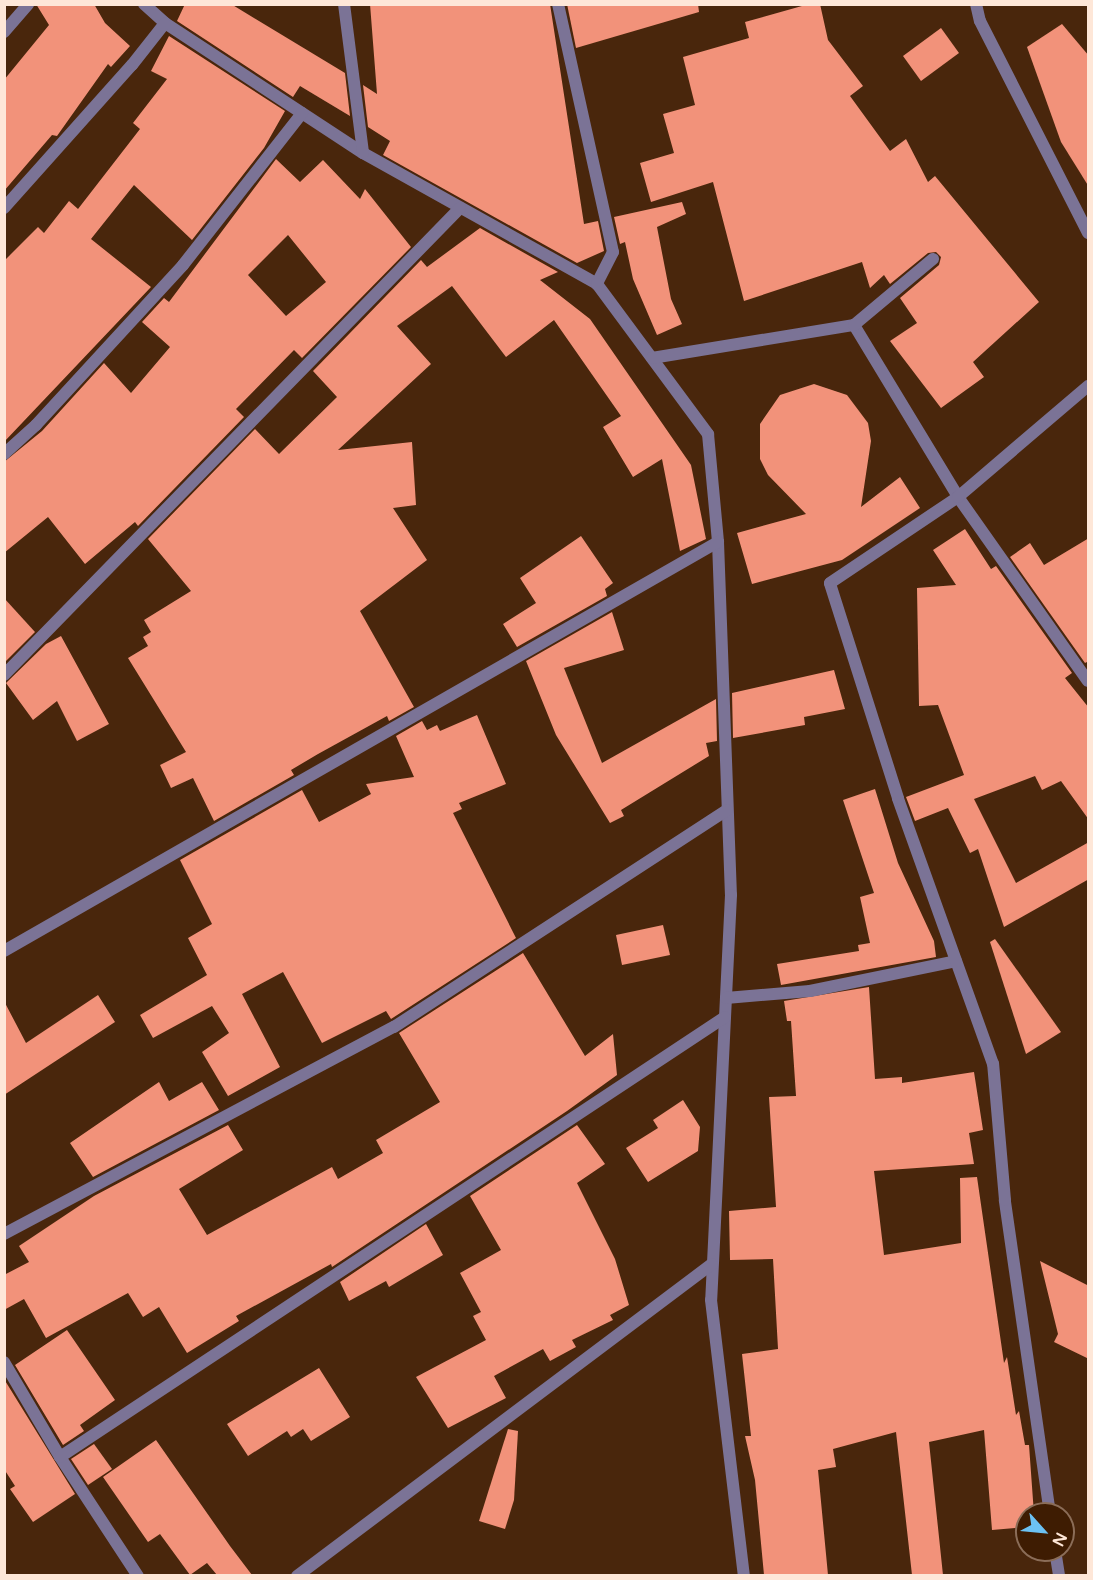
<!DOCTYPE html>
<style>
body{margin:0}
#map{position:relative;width:1093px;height:1580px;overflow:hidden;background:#49260c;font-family:"Varela Round",sans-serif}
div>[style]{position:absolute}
.building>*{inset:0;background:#f2927a}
.minor>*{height:12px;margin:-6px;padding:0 6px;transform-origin:6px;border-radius:6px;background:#7b7396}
span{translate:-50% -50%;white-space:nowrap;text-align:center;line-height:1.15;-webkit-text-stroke:6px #3e1c02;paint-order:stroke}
.frame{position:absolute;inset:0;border:6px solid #fee7d8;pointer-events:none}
.north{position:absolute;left:1015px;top:1502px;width:60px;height:60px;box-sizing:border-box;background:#3e1c02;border:2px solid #8b6d58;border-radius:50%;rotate:117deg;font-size:16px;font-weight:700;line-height:24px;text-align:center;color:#fee7d8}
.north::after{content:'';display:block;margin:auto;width:21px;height:27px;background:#6cc2f3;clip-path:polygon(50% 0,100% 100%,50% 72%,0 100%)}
</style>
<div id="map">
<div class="building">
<i style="clip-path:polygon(36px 4px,94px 4px,105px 23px,130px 46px,111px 67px,108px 64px,57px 136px,52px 135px,4px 191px,4px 80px,49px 25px)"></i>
<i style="clip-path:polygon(185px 4px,231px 4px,345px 73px,350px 116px,300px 86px,293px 97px,177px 21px)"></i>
<i style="clip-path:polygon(370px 4px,550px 4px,584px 224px,598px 221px,604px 251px,577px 263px,383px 155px,390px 141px,368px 127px,363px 85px,377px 94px)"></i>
<i style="clip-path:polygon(567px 4px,698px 4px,699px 12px,576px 48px)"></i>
<i style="clip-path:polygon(809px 4px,820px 4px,828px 40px,863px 86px,850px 96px,890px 151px,906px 139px,928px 182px,935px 176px,1039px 302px,973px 362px,984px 377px,941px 408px,890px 341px,917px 323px,900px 298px,939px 265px,941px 257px,936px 252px,928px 253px,890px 284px,884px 275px,870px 288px,862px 262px,744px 301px,713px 182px,651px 202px,640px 163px,674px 153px,663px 114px,695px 105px,683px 57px,749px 38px,745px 22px)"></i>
<i style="clip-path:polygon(1062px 24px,1089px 56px,1089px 187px,1061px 142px,1027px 47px)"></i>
<i style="clip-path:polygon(941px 28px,959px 53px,921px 81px,903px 56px)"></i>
<i style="clip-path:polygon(169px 36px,285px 111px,264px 148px,192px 240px,134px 185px,91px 239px,151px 287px,4px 442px,4px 261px,38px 227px,44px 233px,69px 201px,78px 209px,140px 129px,133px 123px,167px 79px,151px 71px)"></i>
<i style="clip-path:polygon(evenodd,276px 159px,300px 182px,323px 160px,360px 199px,365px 189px,411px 247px,302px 358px,294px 350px,236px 409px,244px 417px,138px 526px,135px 522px,85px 564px,48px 517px,4px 553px,4px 462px,42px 431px,104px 363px,131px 393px,170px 347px,142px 322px,164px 298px,169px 302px,276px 159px,288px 235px,326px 282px,286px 316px,248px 275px,288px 235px)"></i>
<i style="clip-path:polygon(682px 202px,686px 214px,657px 227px,671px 299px,682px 324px,657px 335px,633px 279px,625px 242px,620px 244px,614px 217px)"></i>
<i style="clip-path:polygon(480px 228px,558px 272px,540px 280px,590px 319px,691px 465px,706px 539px,680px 551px,662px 459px,633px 477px,603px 427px,621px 416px,554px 320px,506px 357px,452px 286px,397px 326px,431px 364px,338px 450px,412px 442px,416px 505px,393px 508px,427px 560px,360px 611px,414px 707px,389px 721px,387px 716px,318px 754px,291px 770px,294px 775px,214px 821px,193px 778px,171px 788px,160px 765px,186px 752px,128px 658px,148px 646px,143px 637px,151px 632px,144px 620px,191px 591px,148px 539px,255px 429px,279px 454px,337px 397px,313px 371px,421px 260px,427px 267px)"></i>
<i style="clip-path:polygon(814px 384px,847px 395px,868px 423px,871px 441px,861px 507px,900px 477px,920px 508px,842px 560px,752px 584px,737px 533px,806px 514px,768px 475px,760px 459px,760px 424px,780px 395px)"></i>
<i style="clip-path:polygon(965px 529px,991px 569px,996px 566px,1072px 673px,1065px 678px,1089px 708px,1089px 820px,1061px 781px,1042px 790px,1035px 776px,974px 799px,1016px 883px,1089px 842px,1089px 879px,1004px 927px,978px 849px,970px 853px,948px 808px,915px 821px,906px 797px,964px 775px,938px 705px,919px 706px,917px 588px,956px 585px,933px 550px)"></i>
<i style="clip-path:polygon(581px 536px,613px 583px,605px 589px,607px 596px,517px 647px,503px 624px,536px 603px,520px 578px)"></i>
<i style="clip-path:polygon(1089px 538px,1089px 661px,1085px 663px,1010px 557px,1030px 543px,1044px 565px)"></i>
<i style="clip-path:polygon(4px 598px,35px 632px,4px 663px)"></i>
<i style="clip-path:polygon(612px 612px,624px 650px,564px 668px,602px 763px,716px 699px,717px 741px,706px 743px,709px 756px,621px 810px,624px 816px,610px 823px,556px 735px,526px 661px)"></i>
<i style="clip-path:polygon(61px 636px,109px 724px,77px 741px,57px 701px,33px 720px,6px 683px,46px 644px)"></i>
<i style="clip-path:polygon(834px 670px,845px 709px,804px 717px,805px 725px,733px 738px,732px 693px)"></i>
<i style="clip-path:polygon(477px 715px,506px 784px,459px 803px,462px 809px,453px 813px,516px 938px,391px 1019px,386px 1011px,322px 1043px,283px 972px,242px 994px,280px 1067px,228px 1096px,202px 1052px,229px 1033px,212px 1006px,153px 1038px,140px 1015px,207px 975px,188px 938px,212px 924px,180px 860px,302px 790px,319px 822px,371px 794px,366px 784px,414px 777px,396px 736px,422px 721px,427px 730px,437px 725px,440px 731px)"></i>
<i style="clip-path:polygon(875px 789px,898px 863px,934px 941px,936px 957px,781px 985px,777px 964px,859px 951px,858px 945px,870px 943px,860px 897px,874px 893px,843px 800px)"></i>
<i style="clip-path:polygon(663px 925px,670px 955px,622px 965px,616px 935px)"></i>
<i style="clip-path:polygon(995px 939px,1061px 1032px,1026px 1054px,990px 942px)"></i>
<i style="clip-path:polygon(523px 953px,585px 1056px,613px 1034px,617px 1075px,567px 1111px,332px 1267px,331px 1264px,236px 1316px,239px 1321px,187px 1353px,159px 1307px,143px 1317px,128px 1293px,46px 1338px,24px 1299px,4px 1310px,4px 1275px,29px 1262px,19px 1246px,94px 1196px,228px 1125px,243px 1150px,179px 1189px,207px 1235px,332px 1167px,338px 1179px,383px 1153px,376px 1140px,440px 1102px,399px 1033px)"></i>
<i style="clip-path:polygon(869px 987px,875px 1079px,902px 1077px,902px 1083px,974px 1072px,983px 1130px,969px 1133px,974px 1164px,874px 1171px,884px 1255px,961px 1243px,960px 1178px,977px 1177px,1004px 1363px,1007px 1357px,1016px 1415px,1019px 1411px,1025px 1445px,1029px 1445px,1034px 1514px,1027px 1514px,1027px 1527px,992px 1530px,984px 1430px,929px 1442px,943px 1575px,912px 1575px,896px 1432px,833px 1449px,836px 1467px,818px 1470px,828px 1575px,764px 1575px,755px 1480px,745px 1436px,751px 1436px,742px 1354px,778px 1349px,773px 1259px,730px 1260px,729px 1211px,776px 1207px,769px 1097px,796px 1096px,791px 1021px,787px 1021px,784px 1001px)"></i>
<i style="clip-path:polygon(98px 995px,115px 1022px,4px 1095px,4px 1001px,26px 1043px)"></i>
<i style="clip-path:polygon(159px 1082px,169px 1101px,202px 1082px,219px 1110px,93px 1177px,70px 1143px)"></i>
<i style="clip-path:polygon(683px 1100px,700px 1127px,698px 1151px,648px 1182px,626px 1148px,658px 1128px,653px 1120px)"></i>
<i style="clip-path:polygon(577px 1125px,605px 1164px,577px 1183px,615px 1259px,629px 1305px,610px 1315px,613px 1320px,572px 1340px,576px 1347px,550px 1361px,543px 1349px,494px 1376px,506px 1398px,448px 1428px,416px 1377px,486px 1340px,473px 1316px,481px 1312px,460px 1273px,501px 1250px,470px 1196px)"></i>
<i style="clip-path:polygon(426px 1224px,443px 1255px,389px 1287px,386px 1281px,349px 1301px,340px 1282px)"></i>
<i style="clip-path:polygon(1040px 1261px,1089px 1286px,1089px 1359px,1054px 1342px,1058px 1334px)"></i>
<i style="clip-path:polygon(67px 1330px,115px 1400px,80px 1425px,84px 1431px,63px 1445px,15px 1365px)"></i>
<i style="clip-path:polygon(319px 1368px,350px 1417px,311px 1441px,303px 1429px,291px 1437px,287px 1431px,248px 1456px,227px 1424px)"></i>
<i style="clip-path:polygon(4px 1379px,75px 1494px,33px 1522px,10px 1489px,15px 1486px,4px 1469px)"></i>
<i style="clip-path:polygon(508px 1429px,518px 1431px,514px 1500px,505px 1529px,479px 1521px)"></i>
<i style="clip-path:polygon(156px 1440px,230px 1546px,252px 1575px,217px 1575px,207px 1563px,190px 1575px,160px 1534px,148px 1542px,103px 1477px)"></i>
<i style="clip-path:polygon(94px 1444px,112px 1469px,88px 1485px,71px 1459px)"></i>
</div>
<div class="minor">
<i style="left:144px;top:4px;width:28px;rotate:42deg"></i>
<i style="left:165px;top:23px;width:237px;rotate:33.3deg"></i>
<i style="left:363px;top:153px;width:268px;rotate:29.2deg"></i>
<i style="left:344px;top:4px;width:150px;rotate:82.7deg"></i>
<i style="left:558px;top:4px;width:254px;rotate:77.5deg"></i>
<i style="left:613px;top:252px;width:36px;rotate:117deg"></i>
<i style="left:597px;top:284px;width:187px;rotate:53.5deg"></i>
<i style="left:708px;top:434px;width:108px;rotate:84.7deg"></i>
<i style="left:718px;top:542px;width:353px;rotate:87.9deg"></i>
<i style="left:731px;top:895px;width:405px;rotate:92.8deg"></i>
<i style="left:711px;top:1300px;width:278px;rotate:83.2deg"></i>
<i style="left:976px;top:4px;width:17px;rotate:77deg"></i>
<i style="left:980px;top:21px;width:238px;rotate:63deg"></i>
<i style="left:4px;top:32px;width:37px;rotate:-49deg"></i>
<i style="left:4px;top:208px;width:192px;rotate:-48.2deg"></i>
<i style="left:132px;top:65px;width:53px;rotate:-51.8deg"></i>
<i style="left:854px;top:325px;width:201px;rotate:58.8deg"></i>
<i style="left:958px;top:497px;width:225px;rotate:54.8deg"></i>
<i style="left:652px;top:358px;width:205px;rotate:-9.3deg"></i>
<i style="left:854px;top:325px;width:103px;rotate:-39.9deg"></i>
<i style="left:4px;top:454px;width:43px;rotate:-42.2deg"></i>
<i style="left:36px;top:425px;width:217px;rotate:-47.4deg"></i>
<i style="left:183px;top:265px;width:193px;rotate:-51.9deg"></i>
<i style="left:4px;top:675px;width:653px;rotate:-45.68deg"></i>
<i style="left:4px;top:951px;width:823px;rotate:-29.81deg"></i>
<i style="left:726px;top:998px;width:84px;rotate:-4.8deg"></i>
<i style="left:810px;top:991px;width:149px;rotate:-11.6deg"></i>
<i style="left:4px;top:1234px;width:442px;rotate:-28deg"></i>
<i style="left:394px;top:1027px;width:397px;rotate:-33.1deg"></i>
<i style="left:4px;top:1362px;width:110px;rotate:59.5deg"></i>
<i style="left:60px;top:1457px;width:142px;rotate:56.8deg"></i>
<i style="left:60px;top:1457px;width:797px;rotate:-33.49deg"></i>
<i style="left:1050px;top:1514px;width:317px;rotate:-98.2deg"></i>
<i style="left:1005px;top:1200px;width:137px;rotate:-95deg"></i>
<i style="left:993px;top:1064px;width:282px;rotate:-109.7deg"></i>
<i style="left:898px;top:798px;width:225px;rotate:-107.6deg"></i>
<i style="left:830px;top:583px;width:154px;rotate:-33.9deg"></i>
<i style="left:958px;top:497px;width:171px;rotate:-40.5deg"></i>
<i style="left:1055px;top:1550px;width:26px;rotate:81deg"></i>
<i style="left:297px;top:1576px;width:519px;rotate:-36.94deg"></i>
</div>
<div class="frame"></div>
<div class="north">N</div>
</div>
